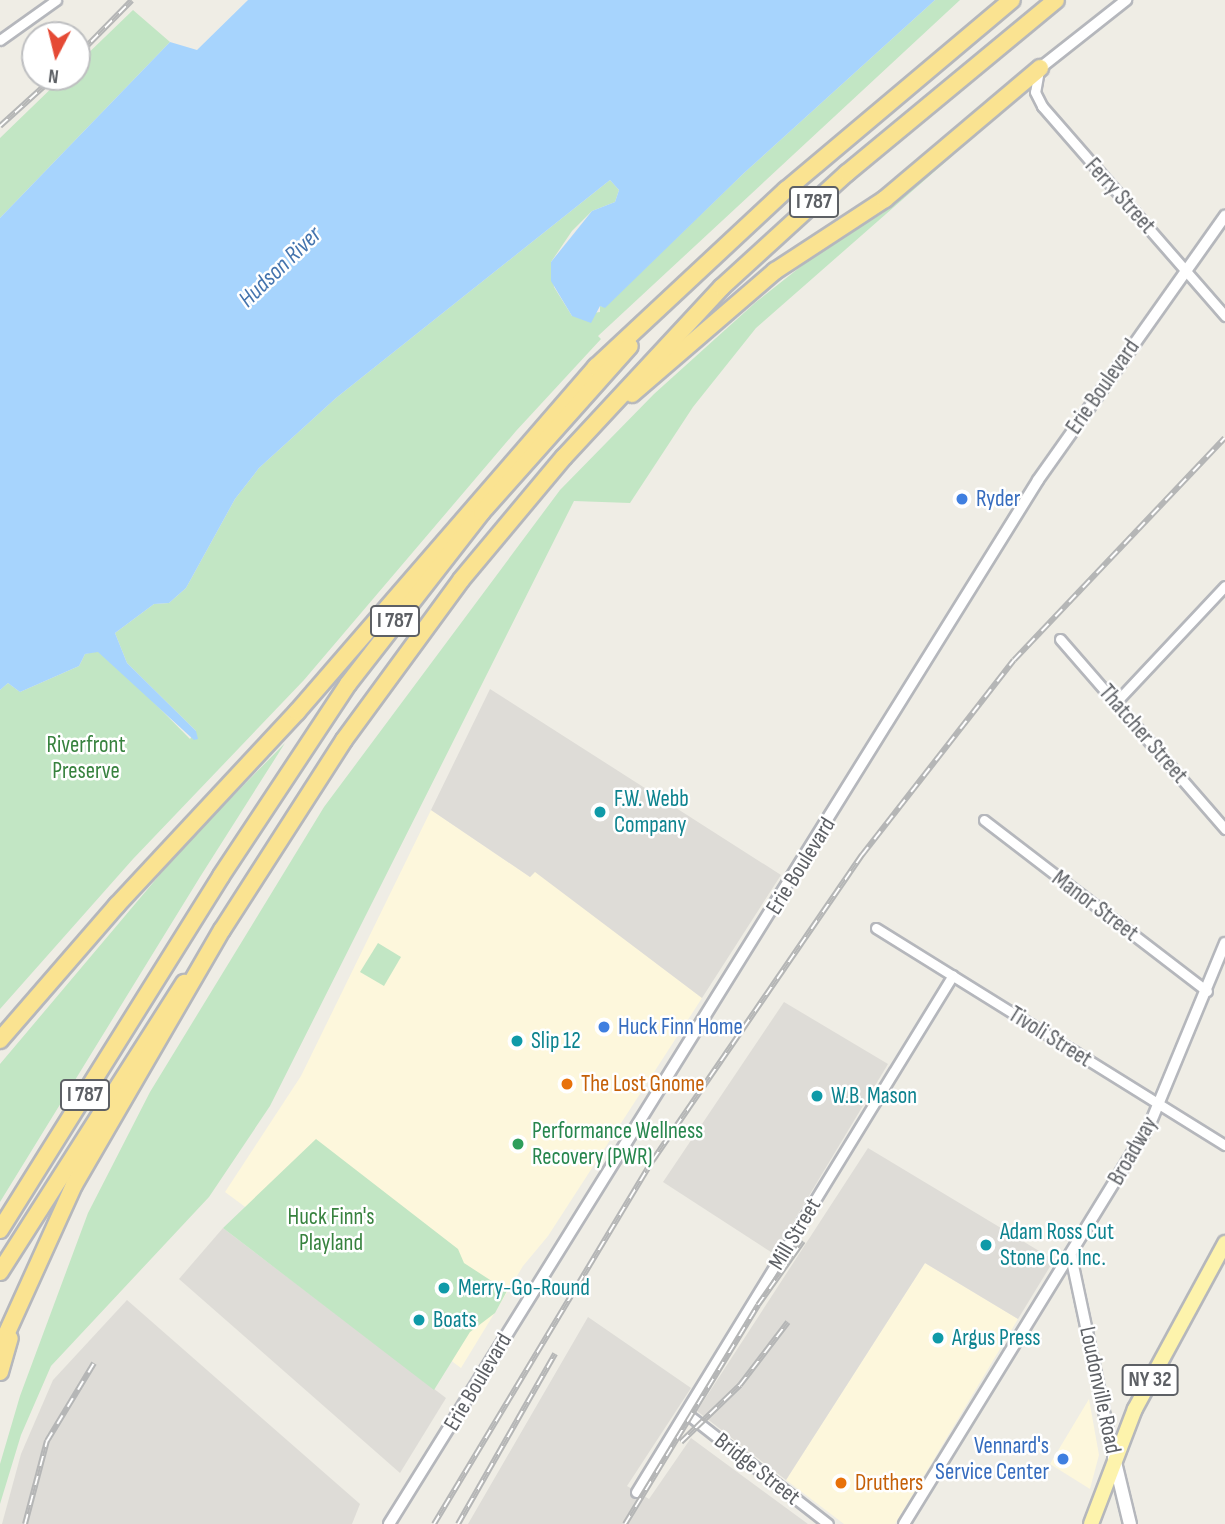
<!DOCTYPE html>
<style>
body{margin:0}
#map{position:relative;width:1225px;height:1524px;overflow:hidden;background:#efede5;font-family:"Sofia Sans Condensed",sans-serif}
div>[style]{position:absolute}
.commercial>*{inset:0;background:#fdf7dc}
.industrial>*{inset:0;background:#dedcd7}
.green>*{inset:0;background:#c2e6c4}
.water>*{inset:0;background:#a7d4fd}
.roads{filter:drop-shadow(2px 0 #b5b7bc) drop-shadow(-2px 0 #b5b7bc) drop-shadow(0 2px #b5b7bc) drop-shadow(0 -2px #b5b7bc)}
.minor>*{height:9px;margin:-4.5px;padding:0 4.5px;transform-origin:4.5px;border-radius:4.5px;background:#fff}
.tertiary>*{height:10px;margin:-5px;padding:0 5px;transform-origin:5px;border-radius:5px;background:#fff}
.secondary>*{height:12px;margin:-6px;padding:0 6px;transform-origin:6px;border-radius:6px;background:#fff}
.primary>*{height:14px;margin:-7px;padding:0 7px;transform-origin:7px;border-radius:7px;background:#fdf3ac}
.motorway>*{height:16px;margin:-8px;padding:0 8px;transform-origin:8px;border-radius:8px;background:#fae391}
.rail>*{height:6px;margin-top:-3px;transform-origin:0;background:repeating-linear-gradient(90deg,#fff 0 10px,#b5b6b6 0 20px);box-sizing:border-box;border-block:2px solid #b5b6b6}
.dots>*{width:19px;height:19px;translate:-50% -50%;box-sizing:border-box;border:4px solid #fff;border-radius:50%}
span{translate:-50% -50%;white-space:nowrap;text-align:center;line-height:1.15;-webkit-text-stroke:5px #fff;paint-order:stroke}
.shield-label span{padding:2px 5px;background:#fff;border:2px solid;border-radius:5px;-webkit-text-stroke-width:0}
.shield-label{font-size:21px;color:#5d6065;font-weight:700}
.street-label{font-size:23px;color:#5d6065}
.shop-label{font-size:23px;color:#366cbe}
.left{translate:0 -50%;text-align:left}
.right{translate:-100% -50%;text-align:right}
.park-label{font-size:23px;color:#37823e}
.culture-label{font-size:23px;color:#0d838f}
.food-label{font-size:23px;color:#c56008}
.leisure-label{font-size:23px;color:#27864d}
.water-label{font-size:24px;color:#4474ae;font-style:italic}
.north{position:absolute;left:21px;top:21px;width:70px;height:70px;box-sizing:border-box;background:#fff;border:2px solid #bebfc1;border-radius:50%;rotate:187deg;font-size:19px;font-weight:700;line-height:28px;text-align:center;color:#5d6065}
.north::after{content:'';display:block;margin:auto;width:24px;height:32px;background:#e54a35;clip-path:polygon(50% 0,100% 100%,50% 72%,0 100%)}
</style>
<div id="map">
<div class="commercial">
<i style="clip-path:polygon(431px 810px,530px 877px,535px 871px,702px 998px,548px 1236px,523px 1266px,461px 1368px,225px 1192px,301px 1076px)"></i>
<i style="clip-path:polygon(925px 1263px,1018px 1319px,895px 1524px,844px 1524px,786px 1480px)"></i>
<i style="clip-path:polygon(1089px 1399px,1099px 1455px,1090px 1489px,1050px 1464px)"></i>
</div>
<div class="industrial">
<i style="clip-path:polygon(490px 689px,781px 875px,702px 998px,535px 872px,530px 877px,431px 810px)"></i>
<i style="clip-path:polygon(784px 1002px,888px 1064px,774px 1254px,663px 1182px)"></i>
<i style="clip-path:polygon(868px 1148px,1054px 1260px,1018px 1319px,925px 1263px,786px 1480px,697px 1411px)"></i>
<i style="clip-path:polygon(223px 1228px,446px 1398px,400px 1473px,179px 1279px)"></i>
<i style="clip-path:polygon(127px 1300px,360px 1504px,352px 1524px,2px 1524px,21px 1454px,53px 1380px)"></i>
<i style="clip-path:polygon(588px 1317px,691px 1388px,627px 1486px,649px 1499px,691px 1438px,808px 1524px,468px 1524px)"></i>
</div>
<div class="green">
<i style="clip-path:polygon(935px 0,960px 0,598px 336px,601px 339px,516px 431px,304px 680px,133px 859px,0 1009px,0 690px,8px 683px,20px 692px,79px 666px,85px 654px,98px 651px,111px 659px,190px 739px,196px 731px,127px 663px,115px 633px,154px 604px,169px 603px,186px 588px,235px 499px,259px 468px,336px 398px,610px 180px,619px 190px,615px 202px,592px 211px,572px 231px,551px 262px,554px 287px,572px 316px,600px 312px,600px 306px,605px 307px,744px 173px)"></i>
<i style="clip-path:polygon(133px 10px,170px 42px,0 218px,0 138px,63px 77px,77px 77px,77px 64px)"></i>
<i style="clip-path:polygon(1016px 100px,756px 328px,693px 407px,630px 503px,574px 501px,270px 1106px,209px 1197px,51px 1366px,21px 1435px,0 1504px,0 1464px,20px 1396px,88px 1213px,150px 1092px,324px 807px,560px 490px,654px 394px,756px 302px,823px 249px,883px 213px)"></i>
<i style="clip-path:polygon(285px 743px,200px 877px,0 1202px,0 1064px,184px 846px)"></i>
<i style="clip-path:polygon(378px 943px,401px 957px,384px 986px,360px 972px)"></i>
<i style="clip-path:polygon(316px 1139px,458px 1249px,464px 1263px,507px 1291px,495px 1313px,470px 1332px,434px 1390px,223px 1228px)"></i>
</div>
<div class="water">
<i style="clip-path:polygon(248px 0,935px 0,744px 173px,605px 308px,600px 306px,591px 323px,572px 316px,551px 281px,551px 262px,592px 211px,615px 202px,619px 190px,610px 180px,336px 398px,259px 468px,235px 499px,186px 588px,169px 603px,154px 604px,115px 633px,127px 663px,196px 731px,198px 739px,194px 740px,98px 652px,85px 654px,79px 666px,20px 692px,8px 683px,0 690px,0 218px,170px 42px,197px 50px)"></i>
</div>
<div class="roads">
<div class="minor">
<i style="left:0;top:40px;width:69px;rotate:-35.5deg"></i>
<i style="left:1039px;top:70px;width:22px;rotate:100deg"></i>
<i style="left:1035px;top:92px;width:16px;rotate:63deg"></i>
<i style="left:1042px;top:106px;width:279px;rotate:48.9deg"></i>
<i style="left:1060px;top:639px;width:252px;rotate:49deg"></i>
<i style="left:1116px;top:702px;width:159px;rotate:-46.8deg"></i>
<i style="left:984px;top:820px;width:281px;rotate:37.5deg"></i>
<i style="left:876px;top:928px;width:411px;rotate:31.9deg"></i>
<i style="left:686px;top:1413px;width:180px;rotate:38deg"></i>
<i style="left:636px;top:1492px;width:606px;rotate:-58.49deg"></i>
</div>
<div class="tertiary">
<i style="left:1040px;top:68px;width:110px;rotate:-38.3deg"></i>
<i style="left:1071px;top:1256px;width:207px;rotate:78deg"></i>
<i style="left:389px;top:1524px;width:1229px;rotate:-58.13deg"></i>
<i style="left:1038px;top:480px;width:324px;rotate:-54.7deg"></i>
<i style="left:904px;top:1524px;width:470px;rotate:-58.4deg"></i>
<i style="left:1150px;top:1124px;width:196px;rotate:-67.5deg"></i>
</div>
<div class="secondary">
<i style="left:1114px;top:1458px;width:68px;rotate:76.4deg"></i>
</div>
<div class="primary">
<i style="left:1091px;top:1524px;width:123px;rotate:-69.1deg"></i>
<i style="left:1135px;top:1409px;width:189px;rotate:-61.5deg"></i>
</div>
<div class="motorway">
<i style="left:632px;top:394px;width:189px;rotate:-40.7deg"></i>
<i style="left:775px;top:271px;width:131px;rotate:-33.2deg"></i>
<i style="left:885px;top:199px;width:203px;rotate:-40.2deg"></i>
<i style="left:0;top:1040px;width:179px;rotate:-49.1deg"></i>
<i style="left:117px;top:905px;width:264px;rotate:-47deg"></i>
<i style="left:297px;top:712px;width:457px;rotate:-49.1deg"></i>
<i style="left:596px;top:367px;width:260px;rotate:-43deg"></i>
<i style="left:786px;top:190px;width:295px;rotate:-40.1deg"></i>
<i style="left:0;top:1230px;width:417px;rotate:-58deg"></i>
<i style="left:221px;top:876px;width:230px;rotate:-56.5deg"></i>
<i style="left:348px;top:684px;width:218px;rotate:-52.1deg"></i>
<i style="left:482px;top:512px;width:222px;rotate:-48.3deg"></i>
<i style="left:0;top:1272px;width:343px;rotate:-57.5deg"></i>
<i style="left:0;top:1348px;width:179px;rotate:-65.6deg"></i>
<i style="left:74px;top:1185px;width:295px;rotate:-59.9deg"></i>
<i style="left:222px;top:930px;width:226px;rotate:-57.3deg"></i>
<i style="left:344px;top:740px;width:198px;rotate:-53.8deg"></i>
<i style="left:461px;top:580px;width:160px;rotate:-50.1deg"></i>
<i style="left:564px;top:457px;width:232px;rotate:-47.1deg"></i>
<i style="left:722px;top:287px;width:169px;rotate:-42.4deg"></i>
<i style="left:847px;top:173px;width:271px;rotate:-39.6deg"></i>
<i style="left:0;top:1372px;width:35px;rotate:-74deg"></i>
</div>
</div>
<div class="rail">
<i style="left:77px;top:56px;width:78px;rotate:-45.5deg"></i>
<i style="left:0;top:126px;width:73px;rotate:-42.2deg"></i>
<i style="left:681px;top:1442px;width:82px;rotate:-44deg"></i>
<i style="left:740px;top:1385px;width:79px;rotate:-52.7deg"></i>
<i style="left:25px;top:1524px;width:86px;rotate:-75.2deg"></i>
<i style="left:47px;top:1441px;width:91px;rotate:-58.9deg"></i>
<i style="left:434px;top:1524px;width:425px;rotate:-59deg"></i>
<i style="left:653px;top:1160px;width:370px;rotate:-55.6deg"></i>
<i style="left:862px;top:855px;width:247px;rotate:-52.1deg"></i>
<i style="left:1014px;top:660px;width:306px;rotate:-46.5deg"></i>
<i style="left:458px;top:1524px;width:196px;rotate:-60.3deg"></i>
<i style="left:625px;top:1524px;width:256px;rotate:-58.7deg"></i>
<i style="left:758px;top:1305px;width:78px;rotate:-54.9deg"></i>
</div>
<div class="dots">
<i style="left:962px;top:499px;background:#3f7fe0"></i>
<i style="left:600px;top:812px;background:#0f9aa8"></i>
<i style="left:604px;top:1027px;background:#3f7fe0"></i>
<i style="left:517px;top:1041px;background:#0f9aa8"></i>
<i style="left:567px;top:1084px;background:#e8710a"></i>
<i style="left:817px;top:1096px;background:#0f9aa8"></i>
<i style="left:518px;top:1144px;background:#2e9e5b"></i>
<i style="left:986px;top:1245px;background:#0f9aa8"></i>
<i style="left:444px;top:1288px;background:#0f9aa8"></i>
<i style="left:419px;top:1320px;background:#0f9aa8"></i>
<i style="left:938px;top:1338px;background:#0f9aa8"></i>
<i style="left:1063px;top:1459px;background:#3f7fe0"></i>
<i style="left:841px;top:1483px;background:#e8710a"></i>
</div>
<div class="shield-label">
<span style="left:814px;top:202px">I 787</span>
<span style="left:395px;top:621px">I 787</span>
<span style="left:85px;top:1095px">I 787</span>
<span style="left:1150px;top:1380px">NY 32</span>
</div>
<div class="street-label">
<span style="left:1120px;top:196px;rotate:48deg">Ferry Street</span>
<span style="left:1103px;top:387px;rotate:-55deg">Erie Boulevard</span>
<span style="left:1143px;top:734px;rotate:49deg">Thatcher Street</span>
<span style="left:801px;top:866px;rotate:-58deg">Erie Boulevard</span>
<span style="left:1095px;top:906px;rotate:37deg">Manor Street</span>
<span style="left:1050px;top:1037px;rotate:32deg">Tivoli Street</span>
<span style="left:1133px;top:1151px;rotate:-60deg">Broadway</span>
<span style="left:795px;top:1234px;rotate:-59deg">Mill Street</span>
<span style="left:478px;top:1382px;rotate:-59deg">Erie Boulevard</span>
<span style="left:1100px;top:1390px;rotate:78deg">Loudonville Road</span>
<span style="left:757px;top:1469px;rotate:38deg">Bridge Street</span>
</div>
<div class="shop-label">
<span class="left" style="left:976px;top:499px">Ryder</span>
<span class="left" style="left:618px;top:1027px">Huck Finn Home</span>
<span class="right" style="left:1049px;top:1459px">Vennard's<br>Service Center</span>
</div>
<div class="park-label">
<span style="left:86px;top:758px">Riverfront<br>Preserve</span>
<span style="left:331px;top:1230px">Huck Finn's<br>Playland</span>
</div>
<div class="culture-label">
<span class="left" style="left:614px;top:812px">F.W. Webb<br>Company</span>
<span class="left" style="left:531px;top:1041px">Slip 12</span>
<span class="left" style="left:831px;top:1096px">W.B. Mason</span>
<span class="left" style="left:1000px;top:1245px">Adam Ross Cut<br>Stone Co. Inc.</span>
<span class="left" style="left:458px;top:1288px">Merry-Go-Round</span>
<span class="left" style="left:433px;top:1320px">Boats</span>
<span class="left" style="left:952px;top:1338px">Argus Press</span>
</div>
<div class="food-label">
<span class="left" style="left:581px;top:1084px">The Lost Gnome</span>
<span class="left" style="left:855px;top:1483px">Druthers</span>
</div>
<div class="leisure-label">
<span class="left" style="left:532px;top:1144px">Performance Wellness<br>Recovery (PWR)</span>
</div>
<div class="water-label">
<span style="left:280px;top:267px;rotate:-44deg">Hudson River</span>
</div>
<div class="north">N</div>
</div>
